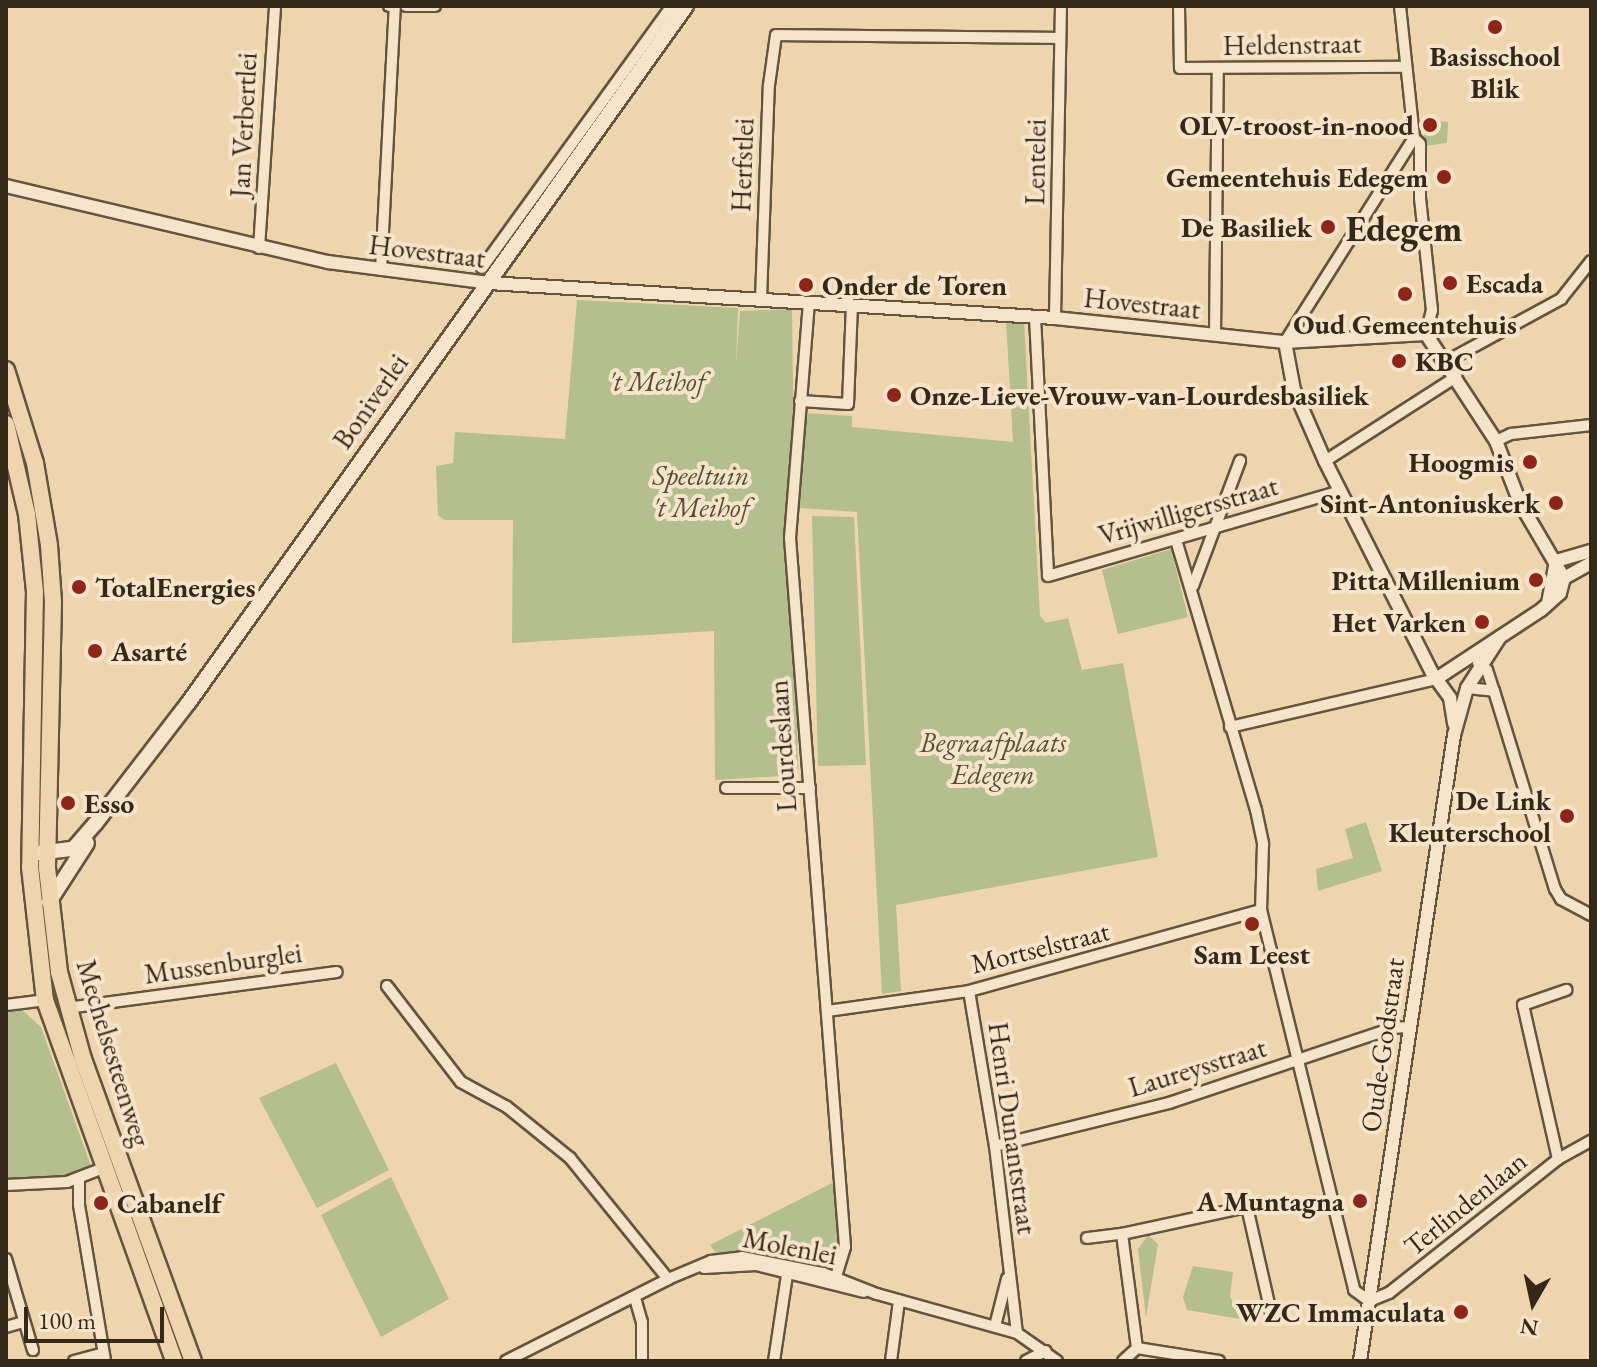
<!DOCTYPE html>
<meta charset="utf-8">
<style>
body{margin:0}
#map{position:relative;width:1597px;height:1367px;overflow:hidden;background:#efd5ad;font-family:"EB Garamond",serif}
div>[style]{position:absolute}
.green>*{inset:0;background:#b4be8e}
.roads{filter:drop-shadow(2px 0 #63543e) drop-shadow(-2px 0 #63543e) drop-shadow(0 2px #63543e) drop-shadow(0 -2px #63543e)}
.minor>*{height:10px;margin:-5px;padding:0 5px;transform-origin:5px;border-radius:5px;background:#f5e4ca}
.tertiary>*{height:12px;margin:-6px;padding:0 6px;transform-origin:6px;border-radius:6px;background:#f5e4ca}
.secondary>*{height:14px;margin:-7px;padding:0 7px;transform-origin:7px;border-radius:7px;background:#f5e4ca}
.primary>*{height:16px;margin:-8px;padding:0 8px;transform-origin:8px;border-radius:8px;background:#efd5ad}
.dots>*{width:22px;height:22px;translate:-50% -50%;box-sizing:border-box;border:4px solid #f5e4ca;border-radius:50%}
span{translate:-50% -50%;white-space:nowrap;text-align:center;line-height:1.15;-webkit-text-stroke:8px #f5e4ca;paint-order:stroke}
.street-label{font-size:28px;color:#342919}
.poi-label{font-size:28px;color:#342919;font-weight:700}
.right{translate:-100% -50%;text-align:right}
.left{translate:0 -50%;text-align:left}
.park-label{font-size:28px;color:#544e36;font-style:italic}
.district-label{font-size:36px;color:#342919;font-weight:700}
.frame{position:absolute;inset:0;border:8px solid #342919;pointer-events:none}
.north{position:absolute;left:1493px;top:1263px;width:80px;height:80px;-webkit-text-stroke:6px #f5e4ca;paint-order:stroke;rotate:189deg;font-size:22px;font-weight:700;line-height:32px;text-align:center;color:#342919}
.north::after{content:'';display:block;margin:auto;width:28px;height:36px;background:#342919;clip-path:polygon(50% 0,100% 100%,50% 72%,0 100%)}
.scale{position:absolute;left:24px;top:1307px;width:140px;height:36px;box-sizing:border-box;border:4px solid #342919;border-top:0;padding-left:10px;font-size:24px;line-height:28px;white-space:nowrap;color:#342919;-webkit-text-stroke:6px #f5e4ca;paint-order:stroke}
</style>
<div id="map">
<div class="green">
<i style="clip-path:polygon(1434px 121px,1448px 122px,1447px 143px,1425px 146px,1424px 130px,1434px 128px)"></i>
<i style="clip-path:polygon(577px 300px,738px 308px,736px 366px,740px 311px,792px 309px,798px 775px,715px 780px,714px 631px,512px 643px,513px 520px,445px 520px,438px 515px,436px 466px,453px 463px,455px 432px,565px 439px)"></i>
<i style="clip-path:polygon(1006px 321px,1024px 321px,1040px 616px,1046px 623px,1068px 618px,1082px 670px,1123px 663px,1158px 857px,896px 905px,901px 991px,882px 994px,857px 512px,800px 508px,805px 413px,852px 416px,852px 427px,1013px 442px)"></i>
<i style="clip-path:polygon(812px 516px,854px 517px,866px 765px,818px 766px)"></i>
<i style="clip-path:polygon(1171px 549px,1188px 617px,1118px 634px,1102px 570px)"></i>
<i style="clip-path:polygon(1366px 822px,1382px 871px,1318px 891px,1316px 869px,1353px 858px,1345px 829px)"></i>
<i style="clip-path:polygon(22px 1010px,41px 1027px,92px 1169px,68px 1177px,6px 1180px,6px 1013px)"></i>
<i style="clip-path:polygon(336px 1063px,389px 1170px,317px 1208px,259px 1098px)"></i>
<i style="clip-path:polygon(391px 1177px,449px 1299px,381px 1337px,321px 1215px)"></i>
<i style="clip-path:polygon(836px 1181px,838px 1248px,830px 1266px,718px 1256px,710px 1245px)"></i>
<i style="clip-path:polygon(1148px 1235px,1158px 1244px,1146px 1317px,1138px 1249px)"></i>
<i style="clip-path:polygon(1193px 1266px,1233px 1272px,1230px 1296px,1240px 1319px,1187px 1310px,1183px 1297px)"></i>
</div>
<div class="roads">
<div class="minor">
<i style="left:406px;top:6px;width:29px"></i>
<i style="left:1179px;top:6px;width:62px;rotate:89.1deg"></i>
<i style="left:1180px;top:68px;width:225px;rotate:-0.3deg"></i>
<i style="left:1400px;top:6px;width:133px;rotate:83.9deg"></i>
<i style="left:1414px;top:138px;width:8px;rotate:45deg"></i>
<i style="left:1420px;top:144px;width:54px;rotate:90deg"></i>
<i style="left:1420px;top:198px;width:113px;rotate:83.9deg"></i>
<i style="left:1432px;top:310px;width:25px;rotate:104deg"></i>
<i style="left:259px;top:248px;width:243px;rotate:-86.2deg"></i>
<i style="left:482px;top:268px;width:324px;rotate:-54.1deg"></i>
<i style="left:381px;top:270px;width:264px;rotate:-87deg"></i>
<i style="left:395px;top:6px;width:6px;rotate:180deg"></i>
<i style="left:761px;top:299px;width:214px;rotate:-87.9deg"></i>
<i style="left:769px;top:85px;width:50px;rotate:-82deg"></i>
<i style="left:776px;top:35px;width:284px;rotate:0.6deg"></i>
<i style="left:809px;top:302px;width:237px;rotate:94.6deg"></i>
<i style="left:790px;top:538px;width:711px;rotate:85.56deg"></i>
<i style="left:845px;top:1247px;width:31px;rotate:107deg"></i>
<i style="left:1035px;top:317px;width:259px;rotate:87.1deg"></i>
<i style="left:1048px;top:576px;width:304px;rotate:-16.2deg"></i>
<i style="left:1055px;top:318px;width:312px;rotate:-88.9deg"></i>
<i style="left:1215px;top:335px;width:266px;rotate:-89.4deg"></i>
<i style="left:1285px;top:342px;width:241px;rotate:-57.7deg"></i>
<i style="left:1447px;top:361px;width:130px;rotate:-28.5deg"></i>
<i style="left:1561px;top:299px;width:48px;rotate:-51.7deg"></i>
<i style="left:800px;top:401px;width:48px;rotate:3.6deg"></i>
<i style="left:848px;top:404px;width:98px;rotate:-87.7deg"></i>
<i style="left:1496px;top:441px;width:17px;rotate:-25deg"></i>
<i style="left:1511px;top:434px;width:81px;rotate:-6.4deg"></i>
<i style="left:1325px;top:461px;width:156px;rotate:-32.7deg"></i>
<i style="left:1176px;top:540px;width:282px;rotate:73.5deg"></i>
<i style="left:1256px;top:810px;width:35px;rotate:78deg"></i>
<i style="left:1263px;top:844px;width:66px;rotate:91.7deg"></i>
<i style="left:1261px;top:910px;width:391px;rotate:76.2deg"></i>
<i style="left:1354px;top:1290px;width:19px;rotate:36deg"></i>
<i style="left:1369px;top:1301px;width:22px;rotate:-22deg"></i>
<i style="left:1389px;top:1293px;width:216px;rotate:-38.4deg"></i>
<i style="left:1558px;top:1159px;width:38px;rotate:-29deg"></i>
<i style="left:1193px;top:586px;width:134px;rotate:-69.4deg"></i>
<i style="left:1478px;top:663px;width:11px;rotate:38deg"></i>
<i style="left:1487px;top:670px;width:22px;rotate:72deg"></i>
<i style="left:1494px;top:691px;width:207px;rotate:72.9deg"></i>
<i style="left:1555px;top:889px;width:12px;rotate:59deg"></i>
<i style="left:1561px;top:899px;width:34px;rotate:28deg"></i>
<i style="left:1467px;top:688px;width:27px;rotate:6deg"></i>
<i style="left:1230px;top:727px;width:212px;rotate:-13.1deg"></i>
<i style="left:726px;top:788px;width:84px"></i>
<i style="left:387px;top:986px;width:121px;rotate:52.4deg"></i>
<i style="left:461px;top:1082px;width:52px;rotate:28.5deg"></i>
<i style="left:507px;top:1107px;width:81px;rotate:39deg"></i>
<i style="left:570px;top:1158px;width:156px;rotate:51deg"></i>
<i style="left:969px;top:991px;width:157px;rotate:80.5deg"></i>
<i style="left:995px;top:1146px;width:188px;rotate:83.3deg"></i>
<i style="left:6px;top:1005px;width:39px;rotate:-7deg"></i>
<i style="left:67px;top:1008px;width:272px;rotate:-7.6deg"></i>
<i style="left:827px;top:1011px;width:143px;rotate:-8deg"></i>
<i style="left:969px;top:991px;width:303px;rotate:-15.5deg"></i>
<i style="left:995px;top:1146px;width:179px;rotate:-13.9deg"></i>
<i style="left:1169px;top:1103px;width:236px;rotate:-18.5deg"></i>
<i style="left:1393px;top:1028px;width:16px;rotate:-4deg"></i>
<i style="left:1558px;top:1159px;width:158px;rotate:-102.8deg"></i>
<i style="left:1523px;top:1005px;width:46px;rotate:-19.2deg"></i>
<i style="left:79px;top:1179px;width:26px;rotate:90deg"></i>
<i style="left:79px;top:1205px;width:158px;rotate:80.5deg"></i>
<i style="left:6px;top:1185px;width:61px;rotate:-2.8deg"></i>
<i style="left:67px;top:1182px;width:40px;rotate:-21deg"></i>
<i style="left:1087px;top:1238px;width:35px;rotate:-7deg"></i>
<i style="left:6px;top:1259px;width:95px;rotate:73.5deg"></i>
<i style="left:704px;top:1268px;width:52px;rotate:-3.3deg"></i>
<i style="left:756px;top:1265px;width:111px;rotate:14deg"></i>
<i style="left:635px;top:1298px;width:25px;rotate:74deg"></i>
<i style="left:642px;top:1322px;width:39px;rotate:90deg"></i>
<i style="left:995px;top:1326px;width:49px;rotate:-75.7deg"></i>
<i style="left:6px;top:1327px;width:19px;rotate:-16deg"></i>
<i style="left:1137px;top:1348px;width:83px;rotate:9deg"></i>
<i style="left:74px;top:1361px;width:30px;rotate:-15deg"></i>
<i style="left:506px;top:1361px;width:182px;rotate:-26.8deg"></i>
<i style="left:668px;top:1279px;width:47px;rotate:-22.7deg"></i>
<i style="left:711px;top:1261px;width:31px;rotate:-7deg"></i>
<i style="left:742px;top:1257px;width:83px;rotate:11.2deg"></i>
<i style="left:823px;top:1273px;width:58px;rotate:21.3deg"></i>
<i style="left:877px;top:1294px;width:145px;rotate:15.6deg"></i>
<i style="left:1017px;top:1333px;width:49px;rotate:35deg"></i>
<i style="left:774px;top:1361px;width:94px;rotate:-81.4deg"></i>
<i style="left:891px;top:1361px;width:61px;rotate:-82.4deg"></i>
<i style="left:1026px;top:1361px;width:22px;rotate:-27deg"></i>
<i style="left:1123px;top:1361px;width:19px;rotate:-43deg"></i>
<i style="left:1137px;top:1348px;width:115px;rotate:-97.5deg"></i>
<i style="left:1122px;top:1234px;width:128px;rotate:-12.2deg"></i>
<i style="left:1247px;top:1207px;width:109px;rotate:77.2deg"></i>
</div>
<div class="tertiary">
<i style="left:6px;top:186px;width:331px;rotate:13.3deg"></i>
<i style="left:328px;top:262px;width:162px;rotate:7.4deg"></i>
<i style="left:489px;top:283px;width:567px;rotate:3.54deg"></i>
<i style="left:1055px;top:318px;width:231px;rotate:6deg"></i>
<i style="left:1285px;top:342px;width:141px;rotate:-3.2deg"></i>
<i style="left:1426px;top:334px;width:128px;rotate:56.8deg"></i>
<i style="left:1496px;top:441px;width:66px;rotate:68.8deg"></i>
<i style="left:1520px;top:503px;width:87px;rotate:59.6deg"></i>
<i style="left:1564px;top:578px;width:16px;rotate:105deg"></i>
<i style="left:1560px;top:593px;width:25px;rotate:138deg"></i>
<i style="left:1541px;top:610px;width:126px;rotate:146.7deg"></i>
<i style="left:1285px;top:342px;width:49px;rotate:79.4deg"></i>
<i style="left:1294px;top:390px;width:77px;rotate:66.4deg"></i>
<i style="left:1325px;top:461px;width:237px;rotate:63.2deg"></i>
<i style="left:1432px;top:673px;width:31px;rotate:54deg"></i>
<i style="left:1450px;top:698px;width:26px;rotate:81deg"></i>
<i style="left:1556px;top:561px;width:36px;rotate:-16deg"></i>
<i style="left:1564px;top:578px;width:31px;rotate:-29deg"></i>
<i style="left:1548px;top:603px;width:43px;rotate:-79.2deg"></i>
<i style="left:1360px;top:1361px;width:633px;rotate:-81.46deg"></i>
<i style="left:1454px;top:735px;width:49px;rotate:-74.5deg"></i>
<i style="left:1467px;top:688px;width:61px;rotate:-57.1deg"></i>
</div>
<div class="secondary">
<i style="left:38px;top:853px;width:35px;rotate:-7deg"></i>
<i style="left:73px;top:849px;width:33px;rotate:-49deg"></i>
<i style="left:95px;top:824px;width:154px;rotate:-52.4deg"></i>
<i style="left:189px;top:702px;width:855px;rotate:-54.47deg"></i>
<i style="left:49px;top:902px;width:70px;rotate:-57.2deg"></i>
</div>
<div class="primary">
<i style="left:6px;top:370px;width:97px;rotate:72.7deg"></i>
<i style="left:35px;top:463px;width:83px;rotate:80.3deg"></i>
<i style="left:49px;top:545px;width:57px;rotate:86deg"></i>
<i style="left:53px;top:602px;width:266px;rotate:91.3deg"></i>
<i style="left:47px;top:868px;width:105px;rotate:83.4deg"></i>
<i style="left:59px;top:972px;width:90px;rotate:74.6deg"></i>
<i style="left:83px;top:1059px;width:321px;rotate:70deg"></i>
<i style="left:6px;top:424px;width:92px;rotate:76.9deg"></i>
<i style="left:27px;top:514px;width:77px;rotate:84.1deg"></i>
<i style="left:35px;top:591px;width:276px;rotate:91deg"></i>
<i style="left:30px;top:867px;width:134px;rotate:83.6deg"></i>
<i style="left:45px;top:1000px;width:383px;rotate:70.3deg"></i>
</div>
</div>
<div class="dots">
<i style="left:1495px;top:27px;background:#8f2418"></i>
<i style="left:1430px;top:125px;background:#8f2418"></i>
<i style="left:1444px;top:177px;background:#8f2418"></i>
<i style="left:1328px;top:227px;background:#8f2418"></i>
<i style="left:1450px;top:283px;background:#8f2418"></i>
<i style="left:806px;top:285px;background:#8f2418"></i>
<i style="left:1405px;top:294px;background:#8f2418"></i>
<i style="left:1399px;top:361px;background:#8f2418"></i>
<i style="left:894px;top:395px;background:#8f2418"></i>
<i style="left:1530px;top:462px;background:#8f2418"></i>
<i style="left:1556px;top:503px;background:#8f2418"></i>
<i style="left:1536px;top:580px;background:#8f2418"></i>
<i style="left:79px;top:587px;background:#8f2418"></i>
<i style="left:1482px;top:622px;background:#8f2418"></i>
<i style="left:95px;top:651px;background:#8f2418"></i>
<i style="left:68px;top:803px;background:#8f2418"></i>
<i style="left:1567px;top:816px;background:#8f2418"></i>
<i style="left:1252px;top:924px;background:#8f2418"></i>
<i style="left:1360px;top:1201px;background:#8f2418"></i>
<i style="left:101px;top:1203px;background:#8f2418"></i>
<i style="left:1461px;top:1312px;background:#8f2418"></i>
</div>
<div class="street-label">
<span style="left:1292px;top:44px;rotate:-1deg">Heldenstraat</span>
<span style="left:243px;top:125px;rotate:-87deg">Jan Verbertlei</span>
<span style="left:1035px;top:162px;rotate:-89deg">Lentelei</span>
<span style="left:742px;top:165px;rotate:-88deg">Herfstlei</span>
<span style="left:427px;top:251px;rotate:7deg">Hovestraat</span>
<span style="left:1142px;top:303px;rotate:6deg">Hovestraat</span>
<span style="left:370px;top:401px;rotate:-55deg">Boniverlei</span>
<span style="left:1188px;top:510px;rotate:-16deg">Vrijwilligersstraat</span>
<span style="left:782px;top:746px;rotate:-94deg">Lourdeslaan</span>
<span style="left:1040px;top:947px;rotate:-14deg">Mortselstraat</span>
<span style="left:223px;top:963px;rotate:-8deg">Mussenburglei</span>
<span style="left:1382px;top:1045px;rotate:-82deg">Oude-Godstraat</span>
<span style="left:114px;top:1053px;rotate:73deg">Mechelsesteenweg</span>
<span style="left:1197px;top:1067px;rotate:-17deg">Laureysstraat</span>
<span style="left:1013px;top:1128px;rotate:82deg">Henri Dunantstraat</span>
<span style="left:1465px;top:1203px;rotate:-39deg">Terlindenlaan</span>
<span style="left:790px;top:1246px;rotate:11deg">Molenlei</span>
</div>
<div class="poi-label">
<span style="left:1495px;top:72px">Basisschool<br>Blik</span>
<span class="right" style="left:1414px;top:125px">OLV-troost-in-nood</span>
<span class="right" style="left:1428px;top:177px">Gemeentehuis Edegem</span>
<span class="right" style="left:1312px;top:227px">De Basiliek</span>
<span class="left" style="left:1466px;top:283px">Escada</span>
<span class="left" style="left:822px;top:285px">Onder de Toren</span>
<span style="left:1405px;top:324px">Oud Gemeentehuis</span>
<span class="left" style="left:1415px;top:361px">KBC</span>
<span class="left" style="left:910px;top:395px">Onze-Lieve-Vrouw-van-Lourdesbasiliek</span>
<span class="right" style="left:1514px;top:462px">Hoogmis</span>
<span class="right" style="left:1540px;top:503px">Sint-Antoniuskerk</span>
<span class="right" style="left:1520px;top:580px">Pitta Millenium</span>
<span class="left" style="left:95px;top:587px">TotalEnergies</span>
<span class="right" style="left:1466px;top:622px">Het Varken</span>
<span class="left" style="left:111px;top:651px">Asarté</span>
<span class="right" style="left:1551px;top:816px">De Link<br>Kleuterschool</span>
<span class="left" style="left:84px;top:803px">Esso</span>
<span style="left:1252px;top:954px">Sam Leest</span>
<span class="right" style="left:1344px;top:1201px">A Muntagna</span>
<span class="left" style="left:117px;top:1203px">Cabanelf</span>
<span class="right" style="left:1445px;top:1312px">WZC Immaculata</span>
</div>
<div class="park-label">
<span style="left:657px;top:381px">'t Meihof</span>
<span style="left:701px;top:491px">Speeltuin<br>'t Meihof</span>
<span style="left:993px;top:758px">Begraafplaats<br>Edegem</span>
</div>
<div class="district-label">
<span style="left:1404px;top:229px">Edegem</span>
</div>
<div class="frame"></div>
<div class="north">N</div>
<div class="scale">100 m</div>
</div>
